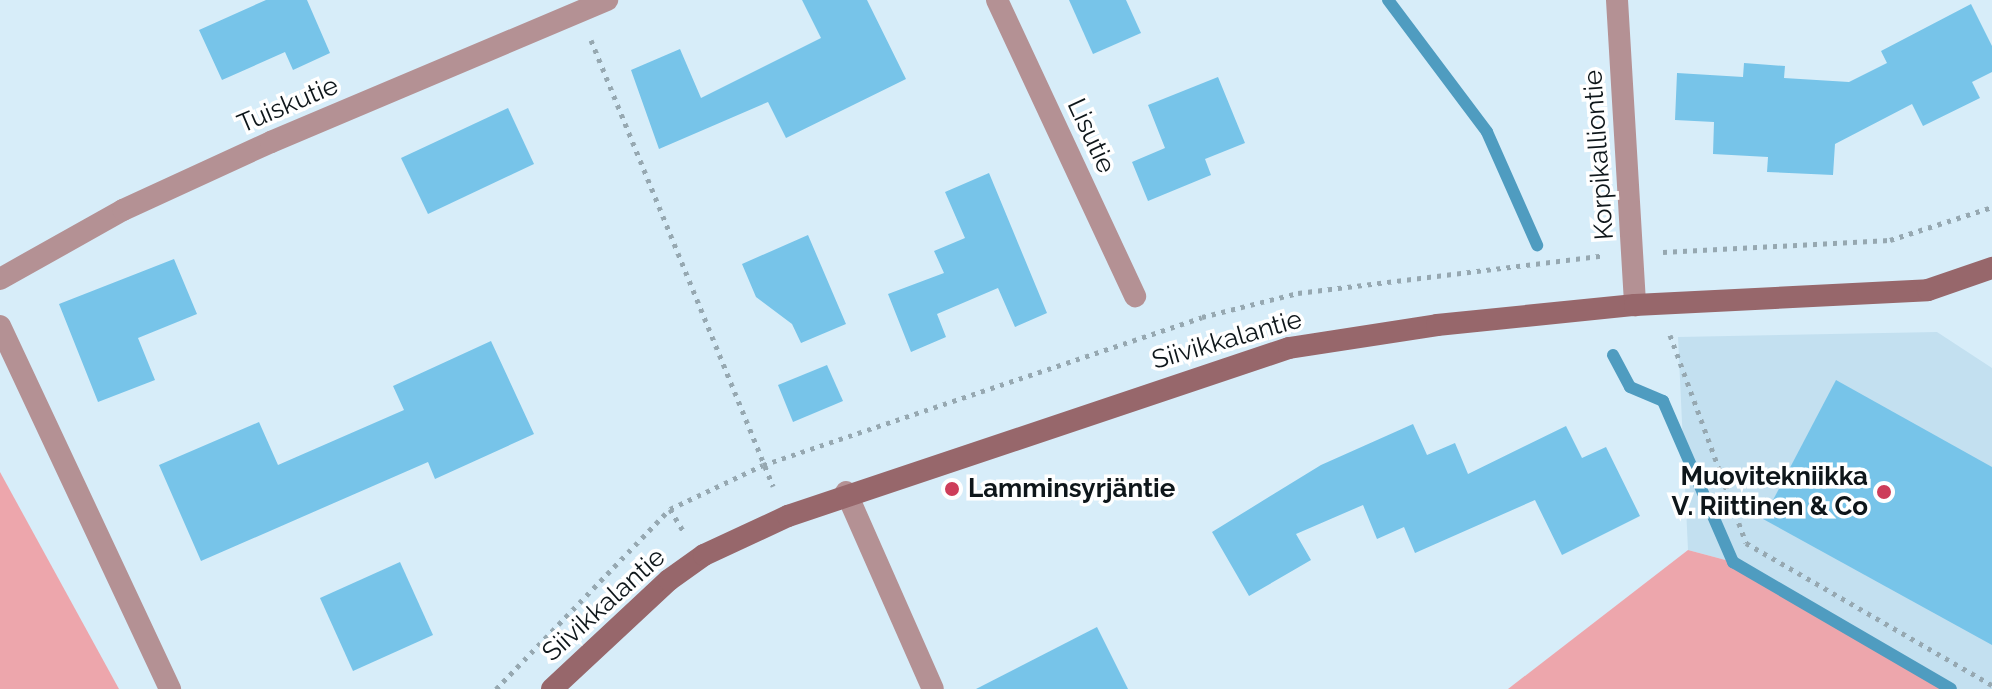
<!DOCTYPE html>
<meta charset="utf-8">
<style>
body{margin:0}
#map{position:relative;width:1992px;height:689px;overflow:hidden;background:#d7edf9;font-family:Raleway,sans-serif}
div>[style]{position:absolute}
.built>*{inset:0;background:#c3e0f0}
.green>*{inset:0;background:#eda6ac}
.stream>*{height:12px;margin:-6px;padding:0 6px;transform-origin:6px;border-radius:6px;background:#4f9cc0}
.building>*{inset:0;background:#77c4e9}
.path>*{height:5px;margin-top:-2.5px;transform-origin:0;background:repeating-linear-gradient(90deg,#96a8b1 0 4px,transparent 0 10px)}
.minor>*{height:22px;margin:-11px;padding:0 11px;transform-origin:11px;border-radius:11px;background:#b49194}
.secondary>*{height:22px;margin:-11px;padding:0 11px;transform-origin:11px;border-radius:11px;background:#97676b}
.dots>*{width:22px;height:22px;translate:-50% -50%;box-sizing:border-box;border:4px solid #fff;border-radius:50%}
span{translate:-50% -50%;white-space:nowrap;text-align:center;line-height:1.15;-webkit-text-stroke:7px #fff;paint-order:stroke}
.street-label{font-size:26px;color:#0e161a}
.poi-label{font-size:26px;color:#0e161a;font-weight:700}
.right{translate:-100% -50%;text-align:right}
.left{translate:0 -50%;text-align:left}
</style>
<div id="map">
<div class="built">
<i style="clip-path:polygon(1937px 332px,1992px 368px,1992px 689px,1951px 689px,1733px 562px,1688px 550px,1678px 337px)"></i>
</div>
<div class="green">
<i style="clip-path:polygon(0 472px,119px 689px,0 689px)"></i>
<i style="clip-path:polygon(1688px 550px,1733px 562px,1951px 689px,1508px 689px)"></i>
</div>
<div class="stream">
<i style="left:1388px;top:0;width:165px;rotate:53.1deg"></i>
<i style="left:1487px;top:132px;width:124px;rotate:66.1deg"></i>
<i style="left:1613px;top:355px;width:36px;rotate:62deg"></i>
<i style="left:1630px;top:387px;width:36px;rotate:23deg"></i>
<i style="left:1663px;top:401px;width:176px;rotate:66.5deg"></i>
<i style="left:1733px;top:562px;width:252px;rotate:30.2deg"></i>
</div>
<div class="building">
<i style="clip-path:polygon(266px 0,307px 0,330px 53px,293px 70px,285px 52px,222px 80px,199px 30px)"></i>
<i style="clip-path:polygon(802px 0,867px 0,906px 79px,786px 138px,768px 102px,659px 149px,631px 70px,680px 49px,701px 98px,821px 38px)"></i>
<i style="clip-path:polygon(1069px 0,1126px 0,1141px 33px,1093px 54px)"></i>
<i style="clip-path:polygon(1971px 4px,1992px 46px,1992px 72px,1972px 82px,1980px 98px,1923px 126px,1912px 104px,1835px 144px,1833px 175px,1767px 172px,1768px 157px,1713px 154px,1714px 122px,1675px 120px,1677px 73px,1743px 77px,1744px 63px,1785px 66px,1784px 78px,1849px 82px,1887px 63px,1881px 51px)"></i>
<i style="clip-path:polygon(1218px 77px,1245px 143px,1205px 159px,1211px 175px,1148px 201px,1132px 162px,1165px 148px,1148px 105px)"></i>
<i style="clip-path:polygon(508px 108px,534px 164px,428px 214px,401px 158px)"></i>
<i style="clip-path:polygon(989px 173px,1047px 313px,1015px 327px,998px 288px,937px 314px,946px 337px,911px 352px,888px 294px,944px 273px,934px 251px,965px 238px,945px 192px)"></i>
<i style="clip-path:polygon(808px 235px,846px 324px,801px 343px,792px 324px,756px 297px,742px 264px)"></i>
<i style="clip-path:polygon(174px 259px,197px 314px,138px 338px,155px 380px,98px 402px,59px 304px)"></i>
<i style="clip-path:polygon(491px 341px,534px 434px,435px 479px,428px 462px,201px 561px,159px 465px,259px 422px,278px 465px,404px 410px,393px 386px)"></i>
<i style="clip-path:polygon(827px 365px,843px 401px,793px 422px,778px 385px)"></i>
<i style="clip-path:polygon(1836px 380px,1992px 467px,1992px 645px,1763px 519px)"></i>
<i style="clip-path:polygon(1413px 424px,1427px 455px,1455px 443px,1468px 474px,1566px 426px,1582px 458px,1606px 447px,1640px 516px,1562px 555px,1535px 500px,1415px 553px,1404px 527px,1377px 539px,1363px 505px,1296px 534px,1311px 560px,1249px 596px,1212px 532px,1321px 465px)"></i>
<i style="clip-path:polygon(400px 562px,433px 635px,353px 671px,320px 598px)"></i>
<i style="clip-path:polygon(1097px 627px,1128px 689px,976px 689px)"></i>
</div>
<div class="path">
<i style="left:591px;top:40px;width:482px;rotate:67.8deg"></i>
<i style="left:1663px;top:252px;width:227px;rotate:-3deg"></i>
<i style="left:1890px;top:240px;width:107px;rotate:-17.9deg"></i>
<i style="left:1670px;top:335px;width:221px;rotate:69.9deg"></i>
<i style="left:1746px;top:543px;width:284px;rotate:30deg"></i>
<i style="left:670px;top:509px;width:27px;rotate:59deg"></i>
<i style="left:496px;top:689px;width:250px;rotate:-46deg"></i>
<i style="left:670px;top:509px;width:103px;rotate:-25.3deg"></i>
<i style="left:763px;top:465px;width:463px;rotate:-18.6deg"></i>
<i style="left:1202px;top:317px;width:99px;rotate:-14deg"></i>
<i style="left:1298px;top:293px;width:305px;rotate:-7deg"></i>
</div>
<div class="minor">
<i style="left:997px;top:0;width:327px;rotate:65deg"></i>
<i style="left:1617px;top:0;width:306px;rotate:86.6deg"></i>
<i style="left:0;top:279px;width:141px;rotate:-29.3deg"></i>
<i style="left:123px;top:210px;width:163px;rotate:-24.7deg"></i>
<i style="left:271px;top:142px;width:365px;rotate:-22.9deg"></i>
<i style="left:0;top:326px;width:401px;rotate:64.9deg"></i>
<i style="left:846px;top:492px;width:215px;rotate:66.2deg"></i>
</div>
<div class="secondary">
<i style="left:552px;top:689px;width:160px;rotate:-43deg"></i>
<i style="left:669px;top:580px;width:43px;rotate:-35.5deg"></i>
<i style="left:704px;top:555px;width:93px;rotate:-24.9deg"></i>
<i style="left:788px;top:516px;width:528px;rotate:-18.54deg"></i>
<i style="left:1289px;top:348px;width:150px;rotate:-8.8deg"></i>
<i style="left:1437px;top:325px;width:199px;rotate:-5.8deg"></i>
<i style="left:1635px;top:305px;width:293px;rotate:-2.9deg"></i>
<i style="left:1928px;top:290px;width:68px;rotate:-19deg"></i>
</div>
<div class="dots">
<i style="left:952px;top:489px;background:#cd3d5a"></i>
<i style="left:1884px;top:492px;background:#cd3d5a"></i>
</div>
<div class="street-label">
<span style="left:288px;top:105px;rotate:-23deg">Tuiskutie</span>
<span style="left:1091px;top:136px;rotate:65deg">Lisutie</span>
<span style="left:1599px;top:155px;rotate:-94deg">Korpikalliontie</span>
<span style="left:1227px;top:340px;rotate:-16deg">Siivikkalantie</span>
<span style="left:604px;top:605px;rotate:-42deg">Siivikkalantie</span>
</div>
<div class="poi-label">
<span class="right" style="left:1868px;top:492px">Muovitekniikka<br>V. Riittinen &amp; Co</span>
<span class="left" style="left:968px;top:489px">Lamminsyrjäntie</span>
</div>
</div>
